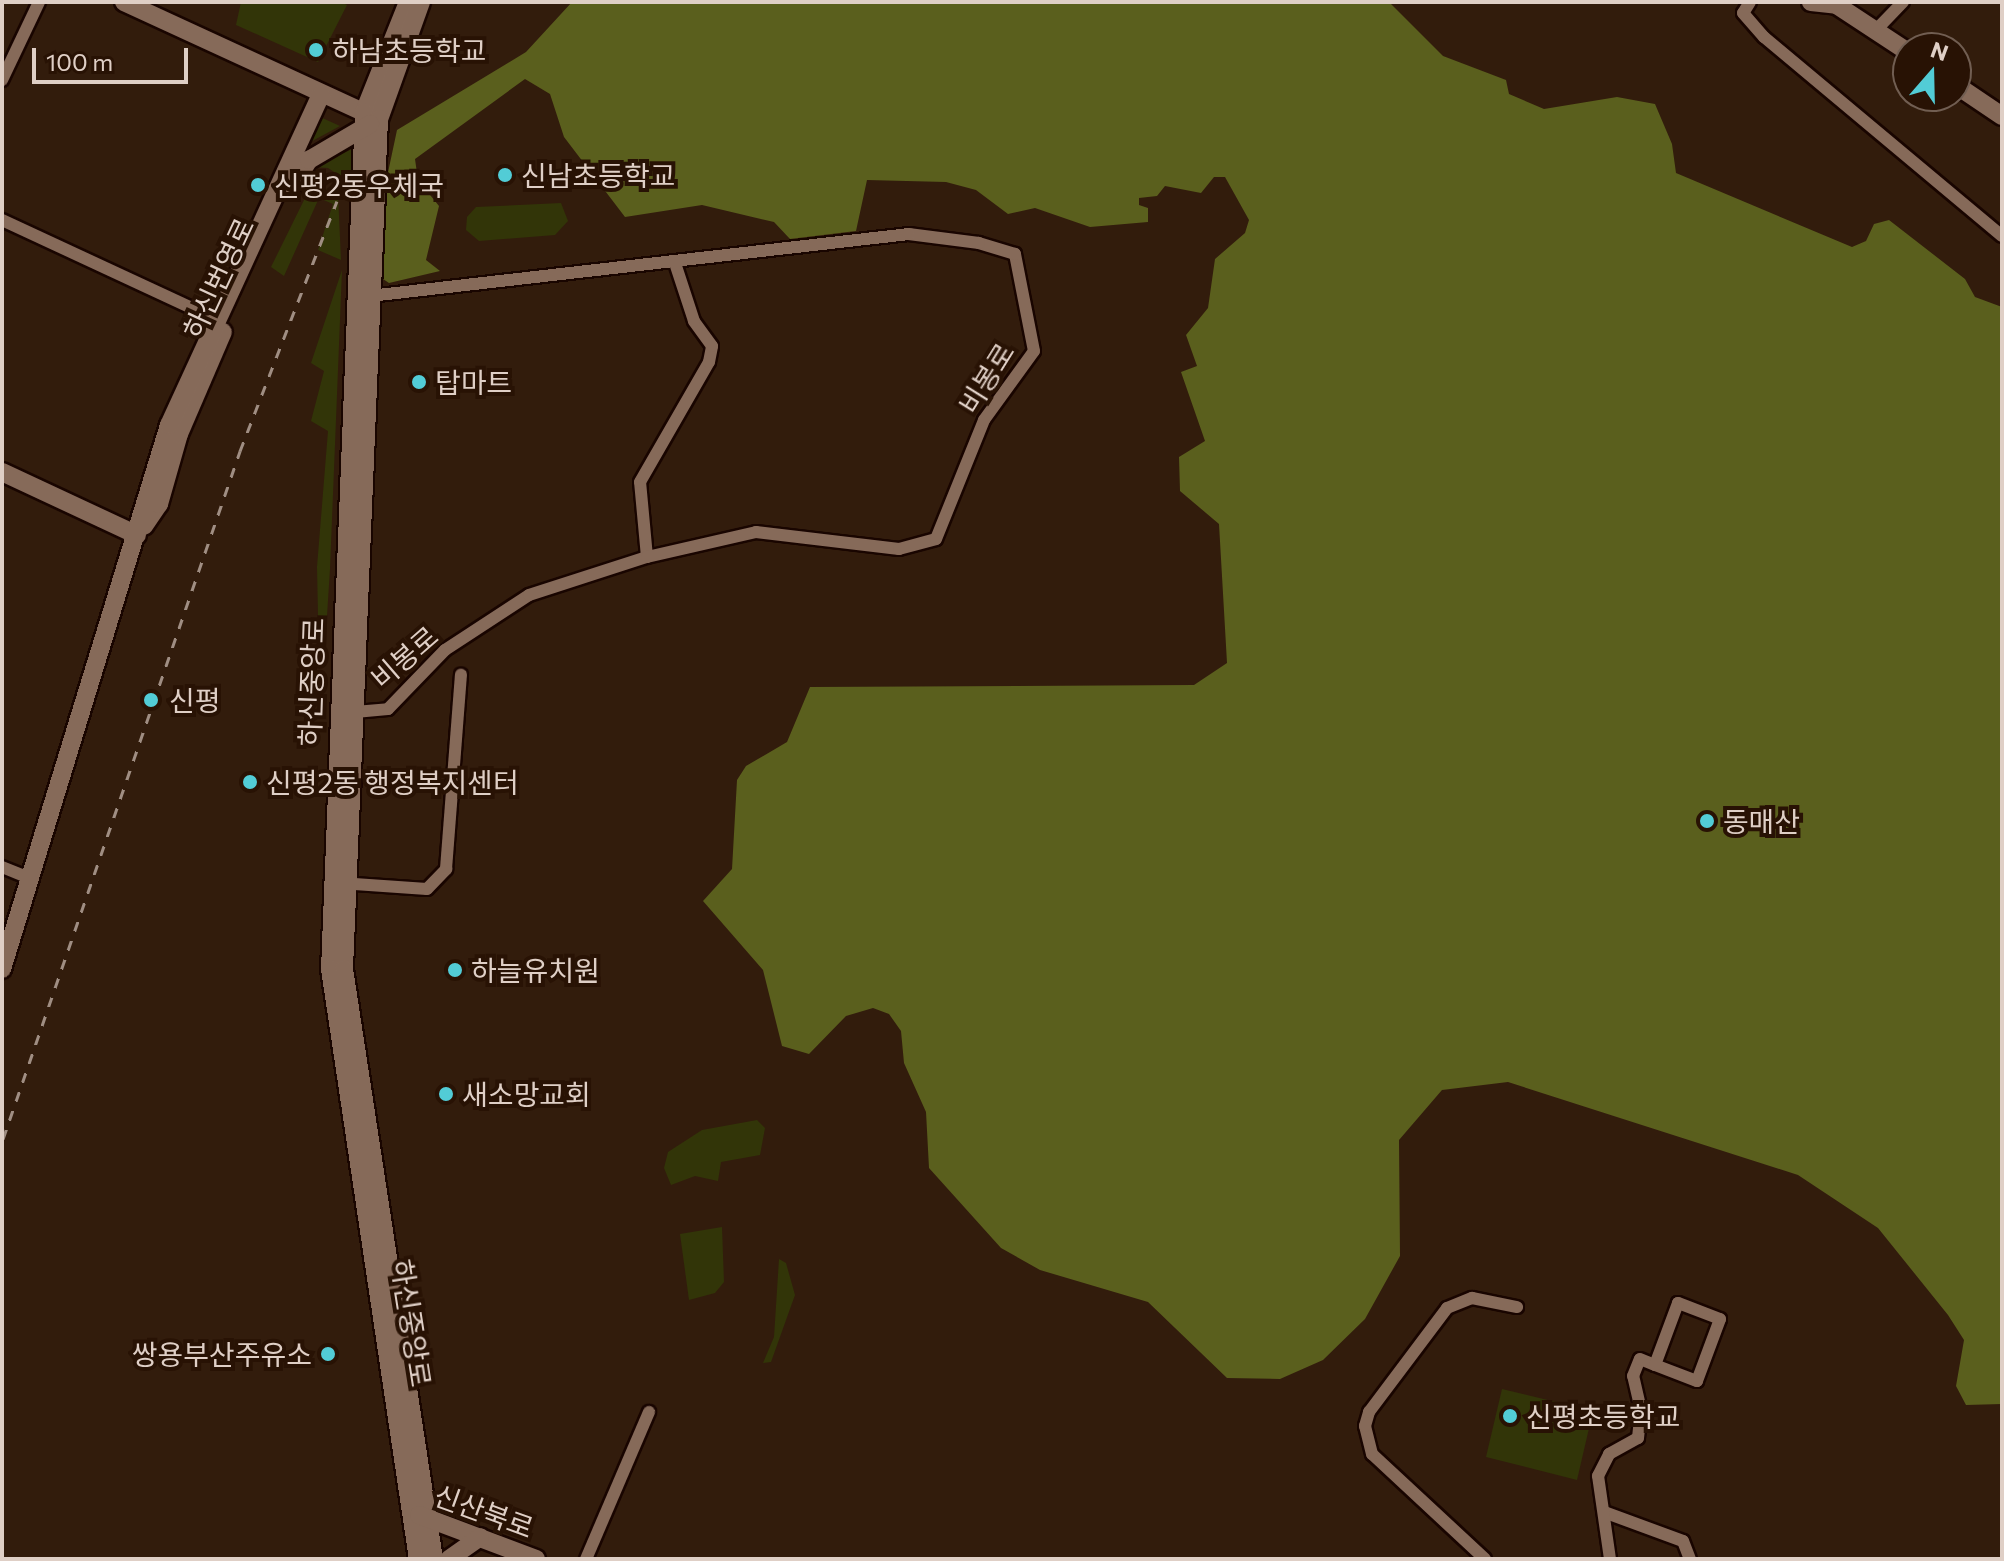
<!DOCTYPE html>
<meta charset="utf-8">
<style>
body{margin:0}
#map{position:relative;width:2004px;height:1561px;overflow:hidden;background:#321c0c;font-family:Commissioner,"Noto Sans KR",sans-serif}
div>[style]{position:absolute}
.green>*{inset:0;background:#323508}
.forest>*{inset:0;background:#5a5f1d}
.roads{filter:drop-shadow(2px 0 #190500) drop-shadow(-2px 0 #190500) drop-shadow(0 2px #190500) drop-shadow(0 -2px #190500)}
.street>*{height:12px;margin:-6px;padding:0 6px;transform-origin:6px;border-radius:6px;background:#866a59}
.secondary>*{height:18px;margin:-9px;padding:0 9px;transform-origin:9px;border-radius:9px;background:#866a59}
.rail>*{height:3px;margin-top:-1.5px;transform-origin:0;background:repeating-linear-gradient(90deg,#a08e83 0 10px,transparent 0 20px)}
.dots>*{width:22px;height:22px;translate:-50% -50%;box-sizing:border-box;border:4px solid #281204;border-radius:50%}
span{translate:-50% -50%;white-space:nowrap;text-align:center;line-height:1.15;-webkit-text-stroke:8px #281204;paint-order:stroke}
.poi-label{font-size:28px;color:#dfcfc6}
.left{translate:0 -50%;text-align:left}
.right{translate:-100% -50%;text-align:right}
.street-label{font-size:28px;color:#dfcfc6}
.frame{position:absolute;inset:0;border:4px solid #dfcfc6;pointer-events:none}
.north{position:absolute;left:1892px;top:32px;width:80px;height:80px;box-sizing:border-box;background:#281204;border:2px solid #715e52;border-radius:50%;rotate:20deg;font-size:22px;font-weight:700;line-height:32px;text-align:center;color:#dfcfc6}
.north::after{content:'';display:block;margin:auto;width:28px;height:36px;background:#52ccd6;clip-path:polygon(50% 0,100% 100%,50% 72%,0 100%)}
.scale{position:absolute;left:32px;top:48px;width:156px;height:36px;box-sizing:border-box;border:4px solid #dfcfc6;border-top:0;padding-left:10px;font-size:24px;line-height:28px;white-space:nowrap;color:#dfcfc6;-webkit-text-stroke:6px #281204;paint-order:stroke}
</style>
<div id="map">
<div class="green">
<i style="clip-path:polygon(241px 2px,341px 2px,347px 5px,318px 62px,236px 25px)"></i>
<i style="clip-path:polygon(318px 116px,340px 126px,305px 145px)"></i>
<i style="clip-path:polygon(352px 149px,351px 183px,328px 168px,314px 167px)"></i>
<i style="clip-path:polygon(320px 186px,338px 194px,341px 260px,318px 250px,333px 204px,319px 198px,284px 276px,271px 267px,307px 194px)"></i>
<i style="clip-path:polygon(561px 203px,568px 221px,555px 235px,479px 241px,466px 230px,467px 217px,476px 207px)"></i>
<i style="clip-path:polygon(342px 270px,330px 569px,324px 663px,319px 662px,317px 567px,328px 431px,311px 421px,324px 371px,311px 363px)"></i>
<i style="clip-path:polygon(757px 1120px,765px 1128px,760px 1155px,721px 1162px,718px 1181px,695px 1176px,671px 1185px,664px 1168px,668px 1152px,702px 1130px)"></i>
<i style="clip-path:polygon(722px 1227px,724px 1282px,715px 1293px,689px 1300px,680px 1234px)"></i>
<i style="clip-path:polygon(779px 1259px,786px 1263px,795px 1295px,771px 1362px,763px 1363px,774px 1337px)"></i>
<i style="clip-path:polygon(1502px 1389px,1593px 1411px,1577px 1480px,1486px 1457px)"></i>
</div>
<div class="forest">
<i style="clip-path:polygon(572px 2px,1389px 2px,1443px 56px,1506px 80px,1509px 94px,1544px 109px,1617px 97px,1655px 104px,1672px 144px,1676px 173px,1852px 247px,1866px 241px,1874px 224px,1889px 220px,1965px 279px,1975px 297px,2002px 307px,2002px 1404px,1966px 1405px,1956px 1386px,1964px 1340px,1948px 1315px,1878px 1228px,1798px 1175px,1508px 1082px,1442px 1090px,1399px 1140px,1400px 1256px,1365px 1319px,1323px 1360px,1280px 1379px,1227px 1378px,1148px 1302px,1040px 1270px,1001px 1248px,929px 1168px,926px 1112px,904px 1063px,901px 1031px,889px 1014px,873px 1008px,846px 1016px,809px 1054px,782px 1046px,763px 970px,703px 901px,732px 869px,737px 780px,746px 766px,787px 742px,810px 687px,1194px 685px,1227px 663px,1219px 524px,1180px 491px,1179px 457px,1205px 441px,1181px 372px,1197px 366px,1186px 335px,1208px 308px,1215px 259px,1245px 233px,1249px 220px,1225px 177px,1214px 177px,1201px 193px,1165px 186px,1157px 196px,1139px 198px,1139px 205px,1148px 208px,1148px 222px,1090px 227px,1035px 208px,1008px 214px,976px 190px,946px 182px,867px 180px,856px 231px,790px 239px,774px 222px,702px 205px,625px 217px,564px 137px,550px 94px,525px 79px,415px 159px,418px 180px,439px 206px,426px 260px,440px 271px,389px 283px,383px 279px,383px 196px,397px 130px,526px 52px)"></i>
</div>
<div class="roads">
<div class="street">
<i style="left:1750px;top:2px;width:13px;rotate:122deg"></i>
<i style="left:1743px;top:13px;width:32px;rotate:49deg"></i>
<i style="left:1764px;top:37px;width:310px;rotate:39.9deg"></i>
<i style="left:1876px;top:30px;width:39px;rotate:-46deg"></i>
<i style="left:2px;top:80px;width:86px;rotate:-64.6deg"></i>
<i style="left:2px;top:220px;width:237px;rotate:24.9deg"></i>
<i style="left:647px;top:557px;width:75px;rotate:-95.3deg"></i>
<i style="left:640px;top:482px;width:138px;rotate:-60.1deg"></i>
<i style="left:709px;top:362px;width:16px;rotate:-79deg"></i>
<i style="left:712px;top:346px;width:31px;rotate:-126deg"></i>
<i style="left:694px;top:321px;width:61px;rotate:-108.1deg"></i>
<i style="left:355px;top:712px;width:33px;rotate:-5deg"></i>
<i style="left:388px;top:709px;width:82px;rotate:-46deg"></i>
<i style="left:445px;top:650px;width:100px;rotate:-33.2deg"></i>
<i style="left:529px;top:595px;width:124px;rotate:-17.9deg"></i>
<i style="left:647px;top:557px;width:112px;rotate:-12.9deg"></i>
<i style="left:756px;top:532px;width:144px;rotate:6.8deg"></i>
<i style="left:899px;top:549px;width:38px;rotate:-15deg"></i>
<i style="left:936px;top:539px;width:128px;rotate:-68deg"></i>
<i style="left:984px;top:420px;width:85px;rotate:-54.1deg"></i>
<i style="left:1034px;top:351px;width:99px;rotate:-101.1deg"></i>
<i style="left:1015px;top:254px;width:38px;rotate:-163deg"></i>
<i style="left:979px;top:243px;width:71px;rotate:-172.7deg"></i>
<i style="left:909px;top:234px;width:543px;rotate:173.44deg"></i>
<i style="left:2px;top:867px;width:31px;rotate:22deg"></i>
<i style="left:340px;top:883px;width:87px;rotate:3.9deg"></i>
<i style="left:427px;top:889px;width:28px;rotate:-46deg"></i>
<i style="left:446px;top:869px;width:195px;rotate:-85.6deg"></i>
<i style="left:1604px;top:1512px;width:84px;rotate:20.2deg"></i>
<i style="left:1683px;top:1541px;width:19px;rotate:69deg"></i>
<i style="left:586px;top:1559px;width:160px;rotate:-66.8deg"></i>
<i style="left:1485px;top:1559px;width:154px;rotate:-137.1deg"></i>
<i style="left:1372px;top:1454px;width:29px;rotate:-104deg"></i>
<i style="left:1365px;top:1426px;width:15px;rotate:-74deg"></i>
<i style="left:1369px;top:1412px;width:130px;rotate:-53.1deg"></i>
<i style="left:1447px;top:1308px;width:27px;rotate:-22deg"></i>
<i style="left:1472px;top:1298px;width:46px;rotate:11.3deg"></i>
<i style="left:1610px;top:1559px;width:84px;rotate:-98.2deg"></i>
<i style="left:1598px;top:1476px;width:25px;rotate:-63deg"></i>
<i style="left:1609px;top:1454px;width:33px;rotate:-29deg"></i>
<i style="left:1638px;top:1438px;width:28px;rotate:-84deg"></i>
<i style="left:1641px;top:1410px;width:35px;rotate:-103deg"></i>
<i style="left:1633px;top:1376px;width:18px;rotate:-68deg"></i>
<i style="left:1640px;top:1359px;width:16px;rotate:22deg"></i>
<i style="left:1655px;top:1365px;width:45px;rotate:20.9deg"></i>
<i style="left:1697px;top:1381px;width:66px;rotate:-69.6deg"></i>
<i style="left:1720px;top:1319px;width:45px;rotate:-159.1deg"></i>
<i style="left:1678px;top:1303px;width:66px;rotate:110.4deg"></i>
</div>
<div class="secondary">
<i style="left:124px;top:2px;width:273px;rotate:24.7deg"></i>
<i style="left:408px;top:2px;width:118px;rotate:111.8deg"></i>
<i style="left:364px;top:112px;width:858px;rotate:92.27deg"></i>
<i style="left:330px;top:969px;width:597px;rotate:81.52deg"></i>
<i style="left:421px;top:2px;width:124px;rotate:109.7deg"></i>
<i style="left:379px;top:119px;width:851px;rotate:92.36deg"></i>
<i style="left:344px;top:969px;width:597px;rotate:81.33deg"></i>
<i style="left:1811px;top:2px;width:28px;rotate:6deg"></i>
<i style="left:1832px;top:2px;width:91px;rotate:33.3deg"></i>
<i style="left:1956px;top:85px;width:55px;rotate:34deg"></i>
<i style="left:290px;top:190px;width:36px;rotate:-58deg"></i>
<i style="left:309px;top:160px;width:71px;rotate:-30.5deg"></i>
<i style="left:2px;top:472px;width:149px;rotate:25deg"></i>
<i style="left:144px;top:526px;width:27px;rotate:-56deg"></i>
<i style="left:159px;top:504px;width:73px;rotate:-74.1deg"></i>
<i style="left:179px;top:434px;width:111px;rotate:-66.7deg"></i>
<i style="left:2px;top:969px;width:569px;rotate:-72.93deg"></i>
<i style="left:169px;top:425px;width:364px;rotate:-65.3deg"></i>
<i style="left:419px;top:1515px;width:125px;rotate:20.6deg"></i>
<i style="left:449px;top:1559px;width:38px;rotate:-35deg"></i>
</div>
</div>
<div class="rail">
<i style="left:3px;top:1139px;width:728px;rotate:-70.99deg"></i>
<i style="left:240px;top:451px;width:268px;rotate:-68.8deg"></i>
</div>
<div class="dots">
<i style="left:316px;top:50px;background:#52ccd6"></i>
<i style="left:505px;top:175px;background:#52ccd6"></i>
<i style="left:258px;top:185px;background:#52ccd6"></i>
<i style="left:419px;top:382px;background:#52ccd6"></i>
<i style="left:151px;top:700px;background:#52ccd6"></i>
<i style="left:250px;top:782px;background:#52ccd6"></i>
<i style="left:1707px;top:821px;background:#52ccd6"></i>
<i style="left:455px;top:970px;background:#52ccd6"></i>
<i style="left:446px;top:1094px;background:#52ccd6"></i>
<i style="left:328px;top:1354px;background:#52ccd6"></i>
<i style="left:1510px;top:1416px;background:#52ccd6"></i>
</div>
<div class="poi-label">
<span class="left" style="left:332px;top:50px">하남초등학교</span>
<span class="left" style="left:521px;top:175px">신남초등학교</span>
<span class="left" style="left:274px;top:185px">신평2동우체국</span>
<span class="left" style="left:435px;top:382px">탑마트</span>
<span class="left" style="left:169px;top:700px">신평</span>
<span class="left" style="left:266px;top:782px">신평2동 행정복지센터</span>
<span class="left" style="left:1723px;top:821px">동매산</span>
<span class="left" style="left:471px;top:970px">하늘유치원</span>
<span class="left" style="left:462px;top:1094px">새소망교회</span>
<span class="right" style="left:312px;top:1354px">쌍용부산주유소</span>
<span class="left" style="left:1526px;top:1416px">신평초등학교</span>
</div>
<div class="street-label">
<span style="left:218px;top:278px;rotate:-65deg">하신번영로</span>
<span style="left:986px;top:378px;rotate:-58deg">비봉로</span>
<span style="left:404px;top:657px;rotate:-41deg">비봉로</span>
<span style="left:311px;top:682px;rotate:-88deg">하신중앙로</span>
<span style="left:412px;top:1323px;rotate:81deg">하신중앙로</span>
<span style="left:484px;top:1511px;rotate:20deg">신산북로</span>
</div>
<div class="frame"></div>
<div class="north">N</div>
<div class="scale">100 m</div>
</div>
